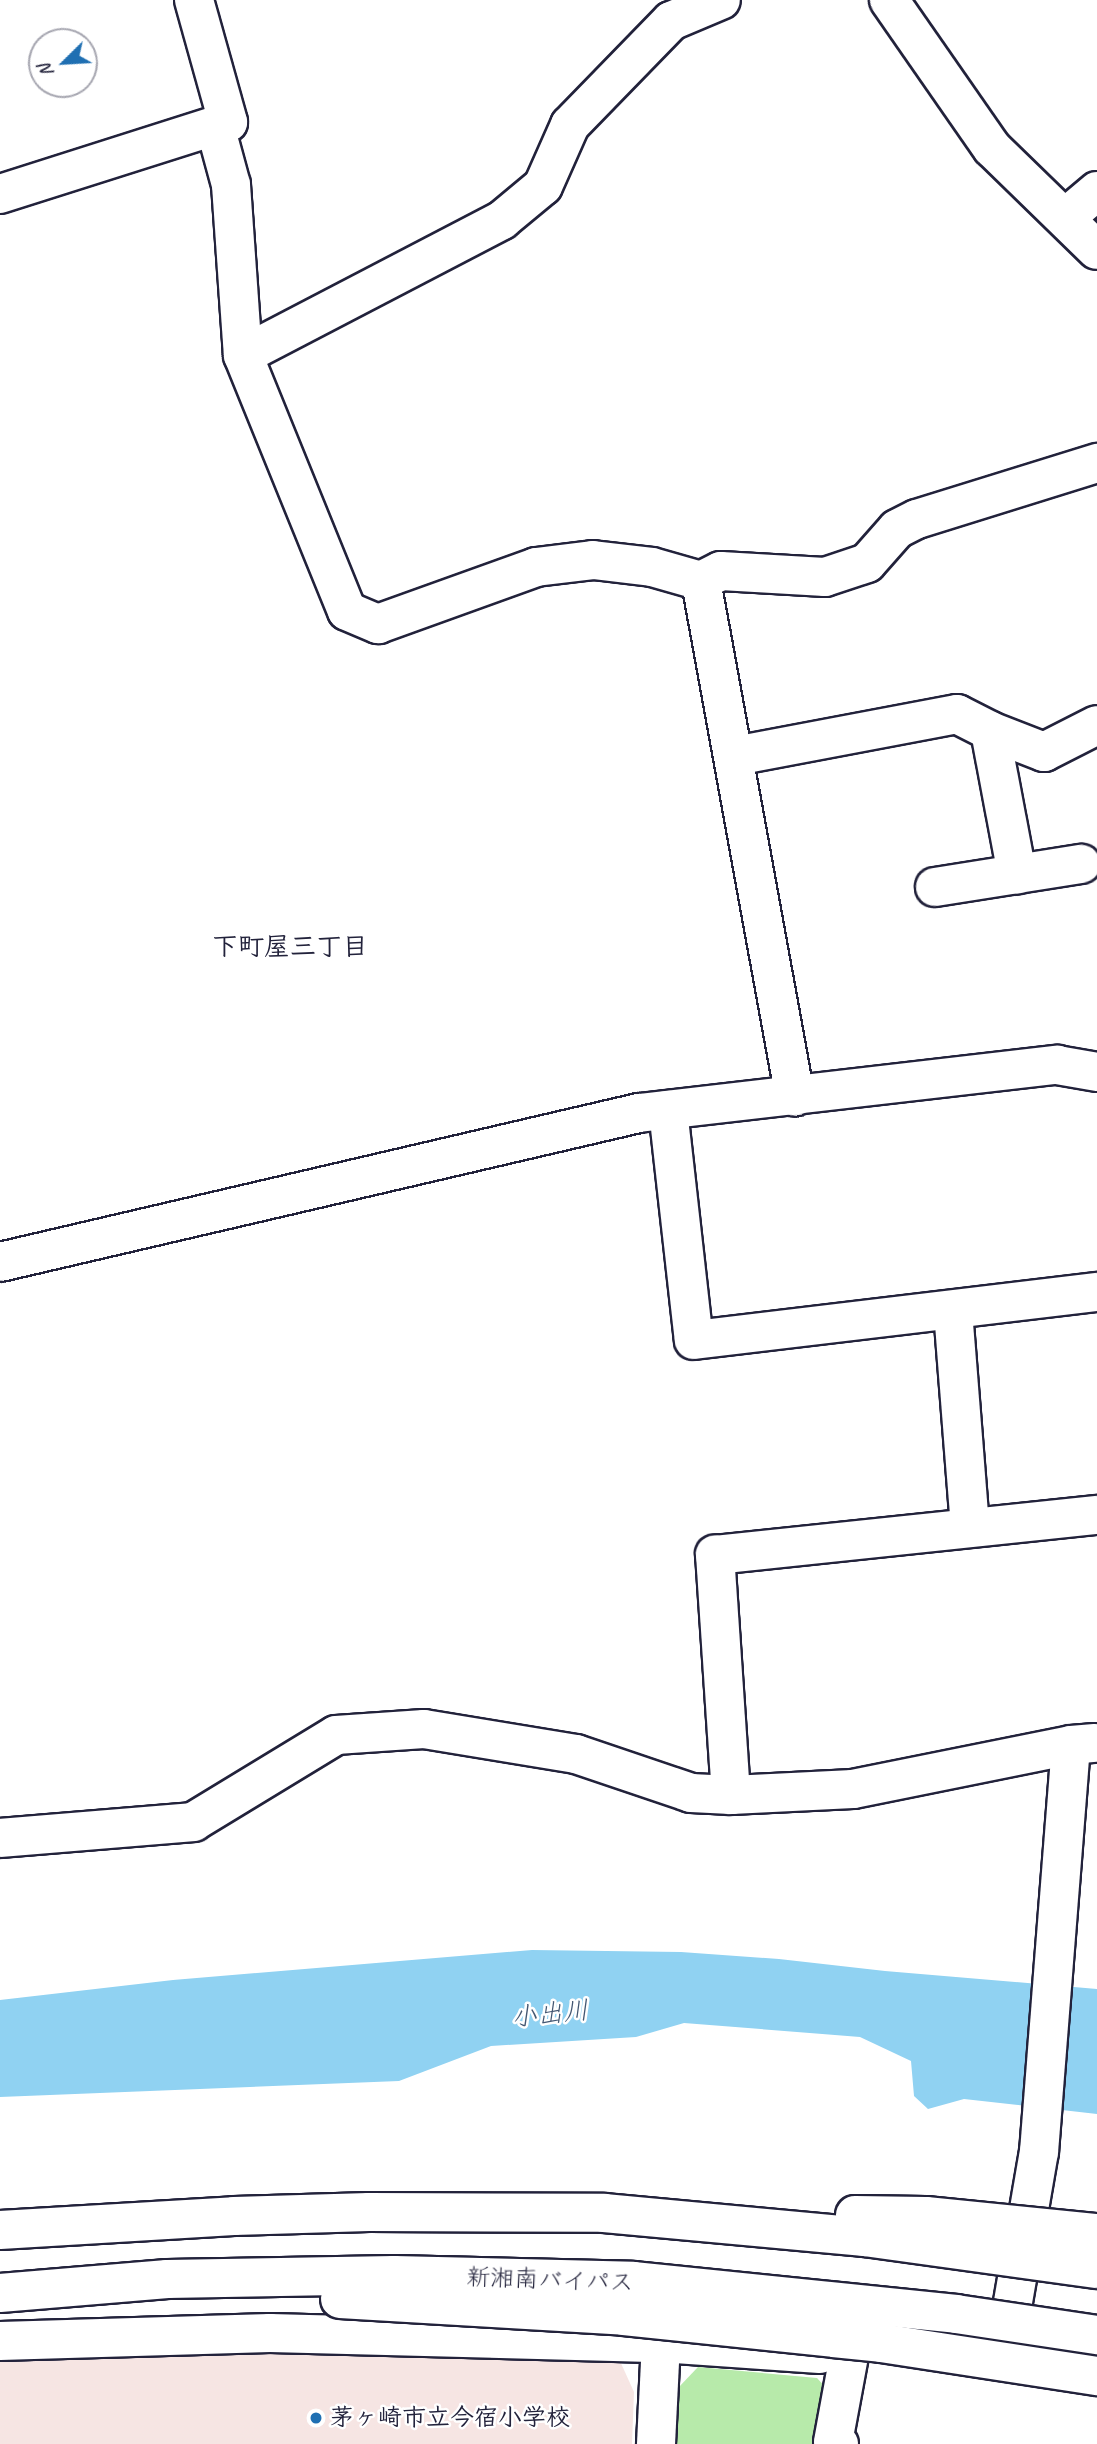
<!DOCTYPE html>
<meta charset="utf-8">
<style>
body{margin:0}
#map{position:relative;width:1097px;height:2444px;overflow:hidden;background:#fff;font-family:Caveat,"Klee One",sans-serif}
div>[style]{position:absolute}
.built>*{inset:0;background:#f6e5e3}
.green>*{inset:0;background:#b7eaaa}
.water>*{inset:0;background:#90d2f2}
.roads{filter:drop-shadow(2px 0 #22223b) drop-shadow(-2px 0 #22223b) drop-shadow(0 2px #22223b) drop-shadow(0 -2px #22223b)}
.minor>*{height:38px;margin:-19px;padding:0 19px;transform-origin:19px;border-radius:19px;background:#fff}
.bridges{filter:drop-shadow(2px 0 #22223b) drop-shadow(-2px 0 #22223b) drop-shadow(0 2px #22223b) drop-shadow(0 -2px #22223b)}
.highway-bridge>*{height:38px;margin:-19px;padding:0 19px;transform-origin:19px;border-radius:19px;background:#fff}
.dots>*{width:19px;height:19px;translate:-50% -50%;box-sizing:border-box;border:4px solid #fff;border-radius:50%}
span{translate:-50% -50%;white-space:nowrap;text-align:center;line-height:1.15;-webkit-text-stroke:5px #fff;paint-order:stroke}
.street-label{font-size:24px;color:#22223b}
.poi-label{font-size:24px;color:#22223b;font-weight:700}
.left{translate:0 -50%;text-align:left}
.neighbourhood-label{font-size:26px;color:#22223b;font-weight:700}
.water-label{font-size:26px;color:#435772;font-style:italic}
.north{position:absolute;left:28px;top:28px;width:70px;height:70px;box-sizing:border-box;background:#fff;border:2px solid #a7a7b1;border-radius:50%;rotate:246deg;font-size:19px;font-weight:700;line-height:28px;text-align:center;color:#22223b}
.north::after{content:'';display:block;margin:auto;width:24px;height:32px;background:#1f6fb2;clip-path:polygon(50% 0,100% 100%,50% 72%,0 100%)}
</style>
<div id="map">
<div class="built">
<i style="clip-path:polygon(337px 2350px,620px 2361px,634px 2392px,632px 2444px,0 2444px,0 2358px)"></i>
</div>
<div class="green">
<i style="clip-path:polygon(698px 2367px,817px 2378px,827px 2389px,815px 2444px,676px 2444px,678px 2388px)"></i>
</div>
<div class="water">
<i style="clip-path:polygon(532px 1950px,681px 1952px,779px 1959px,885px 1971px,1097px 1989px,1097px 2114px,964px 2099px,928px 2109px,914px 2096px,911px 2061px,860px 2037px,684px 2023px,636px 2037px,491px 2046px,399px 2081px,0 2097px,0 2000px,173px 1980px)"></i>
</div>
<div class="roads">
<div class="minor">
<i style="left:194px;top:0;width:127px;rotate:74.4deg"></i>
<i style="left:228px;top:122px;width:14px;rotate:163deg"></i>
<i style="left:889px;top:0;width:180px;rotate:55.2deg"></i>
<i style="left:992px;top:148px;width:146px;rotate:44.2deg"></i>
<i style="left:0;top:194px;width:225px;rotate:-17.6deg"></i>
<i style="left:215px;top:126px;width:61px;rotate:74.8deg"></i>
<i style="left:231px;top:185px;width:170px;rotate:86deg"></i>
<i style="left:243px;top:355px;width:276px;rotate:67.9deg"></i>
<i style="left:347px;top:611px;width:34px;rotate:23deg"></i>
<i style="left:378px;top:624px;width:168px;rotate:-19.8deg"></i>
<i style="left:536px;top:567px;width:57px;rotate:-7deg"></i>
<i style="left:593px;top:560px;width:59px;rotate:6.8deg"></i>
<i style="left:652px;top:567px;width:51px;rotate:15.9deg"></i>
<i style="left:701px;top:581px;width:22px;rotate:-27deg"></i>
<i style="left:721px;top:571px;width:104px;rotate:3.3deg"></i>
<i style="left:825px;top:577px;width:44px;rotate:-18.4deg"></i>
<i style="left:867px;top:563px;width:45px;rotate:-48.6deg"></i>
<i style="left:897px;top:529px;width:22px;rotate:-27deg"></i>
<i style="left:917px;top:519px;width:189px;rotate:-17.3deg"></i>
<i style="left:1065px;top:218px;width:42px;rotate:-40.2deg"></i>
<i style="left:243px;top:355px;width:292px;rotate:-27.5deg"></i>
<i style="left:502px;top:220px;width:53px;rotate:-39.7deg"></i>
<i style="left:543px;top:186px;width:67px;rotate:-66.1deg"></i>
<i style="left:570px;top:125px;width:145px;rotate:-45.8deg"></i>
<i style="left:671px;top:21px;width:54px;rotate:-22.8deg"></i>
<i style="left:701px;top:581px;width:524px;rotate:79.68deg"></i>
<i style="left:990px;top:731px;width:146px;rotate:79.3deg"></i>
<i style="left:735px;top:756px;width:226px;rotate:-10.7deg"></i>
<i style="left:957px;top:714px;width:37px;rotate:27deg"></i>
<i style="left:990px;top:731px;width:58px;rotate:21.3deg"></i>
<i style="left:1044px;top:752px;width:59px;rotate:-27deg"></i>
<i style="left:935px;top:887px;width:148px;rotate:-9deg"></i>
<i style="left:668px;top:1110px;width:231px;rotate:83.6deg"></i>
<i style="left:694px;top:1340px;width:406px;rotate:-6.8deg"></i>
<i style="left:0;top:1262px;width:656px;rotate:-13.13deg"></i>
<i style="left:639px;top:1113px;width:421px;rotate:-6.6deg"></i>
<i style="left:1057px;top:1065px;width:41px;rotate:9.9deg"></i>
<i style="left:953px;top:1311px;width:217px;rotate:85.5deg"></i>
<i style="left:731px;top:1795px;width:241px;rotate:-93.8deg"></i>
<i style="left:715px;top:1555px;width:384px;rotate:-6deg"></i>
<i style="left:0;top:1838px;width:194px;rotate:-4.7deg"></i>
<i style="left:193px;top:1822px;width:167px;rotate:-31.3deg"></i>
<i style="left:336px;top:1735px;width:88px;rotate:-3.9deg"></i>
<i style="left:424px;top:1729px;width:154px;rotate:9.3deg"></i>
<i style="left:576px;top:1754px;width:121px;rotate:18.7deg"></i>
<i style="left:691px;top:1793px;width:40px;rotate:2.9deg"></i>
<i style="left:731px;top:1795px;width:122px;rotate:-2.8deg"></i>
<i style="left:853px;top:1789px;width:222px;rotate:-11.4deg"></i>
<i style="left:1071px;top:1745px;width:24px;rotate:-5deg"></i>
<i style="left:0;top:2341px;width:270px;rotate:-1.7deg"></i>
<i style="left:270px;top:2333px;width:391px;rotate:1.5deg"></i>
<i style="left:661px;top:2343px;width:159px;rotate:4deg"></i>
<i style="left:1004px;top:2354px;width:205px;rotate:-80.2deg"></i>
<i style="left:1039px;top:2152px;width:408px;rotate:-85.5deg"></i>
<i style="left:656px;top:2444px;width:101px;rotate:-87.2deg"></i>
<i style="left:839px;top:2444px;width:6px;rotate:-162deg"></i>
<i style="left:833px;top:2442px;width:87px;rotate:-79.5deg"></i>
</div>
</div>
<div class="bridges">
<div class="highway-bridge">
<i style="left:855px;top:2215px;width:71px;rotate:0.8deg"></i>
<i style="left:926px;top:2216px;width:172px;rotate:5.7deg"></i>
<i style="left:0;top:2230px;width:234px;rotate:-3.4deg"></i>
<i style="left:234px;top:2216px;width:135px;rotate:-1.7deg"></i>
<i style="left:369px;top:2212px;width:235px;rotate:0.2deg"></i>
<i style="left:604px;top:2213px;width:262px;rotate:5.3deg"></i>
<i style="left:865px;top:2237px;width:234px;rotate:7.9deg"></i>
<i style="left:0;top:2293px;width:168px;rotate:-4.8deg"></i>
<i style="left:167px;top:2279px;width:227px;rotate:-1deg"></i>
<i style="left:394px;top:2275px;width:239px;rotate:1.4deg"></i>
<i style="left:633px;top:2281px;width:325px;rotate:5.8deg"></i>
<i style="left:956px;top:2314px;width:143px;rotate:8.5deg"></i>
<i style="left:340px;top:2299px;width:285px;rotate:3.4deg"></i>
<i style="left:624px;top:2316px;width:258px;rotate:6deg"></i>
<i style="left:881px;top:2343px;width:219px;rotate:8.7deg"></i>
</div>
</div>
<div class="dots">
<i style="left:316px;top:2418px;background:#1f6fb2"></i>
</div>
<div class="street-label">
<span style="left:550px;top:2280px;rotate:2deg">新湘南バイパス</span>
</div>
<div class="poi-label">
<span class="left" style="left:330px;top:2418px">茅ヶ崎市立今宿小学校</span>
</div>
<div class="neighbourhood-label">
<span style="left:290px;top:947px">下町屋三丁目</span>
</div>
<div class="water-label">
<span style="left:550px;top:2014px;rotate:-6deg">小出川</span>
</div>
<div class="north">N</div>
</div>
